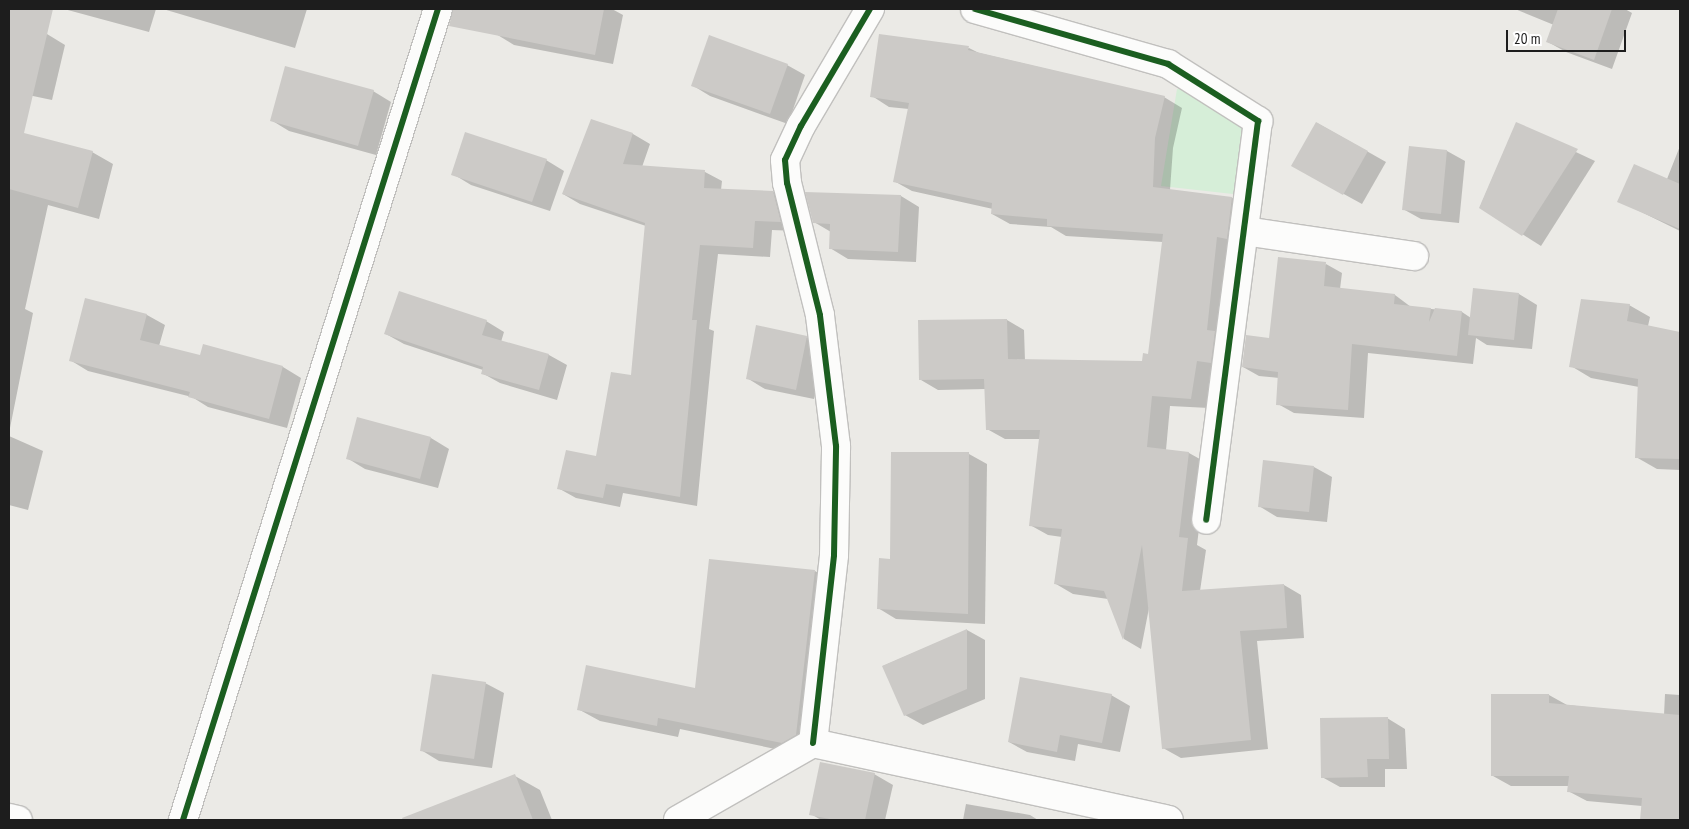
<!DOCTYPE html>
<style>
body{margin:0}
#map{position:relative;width:1689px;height:829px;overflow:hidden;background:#ebeae6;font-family:"PT Sans Narrow",sans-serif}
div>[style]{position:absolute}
.park>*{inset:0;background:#d6eed8}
.shadow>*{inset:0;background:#0003}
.building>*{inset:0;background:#cccac7}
.roads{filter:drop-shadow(1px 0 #c1c0be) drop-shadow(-1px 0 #c1c0be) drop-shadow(0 1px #c1c0be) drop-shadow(0 -1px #c1c0be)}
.street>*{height:28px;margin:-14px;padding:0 14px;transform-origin:14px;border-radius:14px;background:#fcfcfb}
.cycleway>*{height:6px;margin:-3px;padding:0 3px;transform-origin:3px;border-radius:3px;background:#1b5e20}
span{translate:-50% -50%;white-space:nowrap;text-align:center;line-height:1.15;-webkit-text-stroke:4.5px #fff;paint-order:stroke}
.frame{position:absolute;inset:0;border:10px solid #1d1d1d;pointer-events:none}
.scale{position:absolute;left:1506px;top:30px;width:120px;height:22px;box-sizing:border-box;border:2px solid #1d1d1d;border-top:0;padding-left:6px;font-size:15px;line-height:18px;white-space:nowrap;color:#1d1d1d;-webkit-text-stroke:4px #fff;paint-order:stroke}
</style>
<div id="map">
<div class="park">
<i style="clip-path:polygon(1185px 88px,1248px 125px,1242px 195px,1161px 186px,1177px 89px)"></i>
</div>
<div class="shadow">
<i style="clip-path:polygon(64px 9px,156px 9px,149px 32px)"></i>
<i style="clip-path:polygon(163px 9px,307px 9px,295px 48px)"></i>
<i style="clip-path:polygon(502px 9px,612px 9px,623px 15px,613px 64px,514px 45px,496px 34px)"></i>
<i style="clip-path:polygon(1515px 9px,1625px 9px,1632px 13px,1612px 69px,1566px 52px,1548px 42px,1554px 25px)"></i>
<i style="clip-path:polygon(9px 25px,47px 34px,65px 45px,52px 100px,9px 91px)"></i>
<i style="clip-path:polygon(969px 48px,979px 53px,1164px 97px,1182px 108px,1173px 148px,1170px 190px,1232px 198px,1250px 208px,1209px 408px,1170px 406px,1166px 450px,1189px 453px,1207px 463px,1197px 545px,1206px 550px,1200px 591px,1284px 585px,1301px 595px,1304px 638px,1257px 641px,1268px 749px,1181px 758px,1163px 748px,1149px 608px,1141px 649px,1124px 639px,1108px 599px,1073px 594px,1056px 584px,1062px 537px,1048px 535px,1030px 525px,1040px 439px,1005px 439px,987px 429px,986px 389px,938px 390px,921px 380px,1007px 320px,1024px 330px,1025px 361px,1143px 362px,1149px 355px,1163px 242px,1066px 236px,1051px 227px,1010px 224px,992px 214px,993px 209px,912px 191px,894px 181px,909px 109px,889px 107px,872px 96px)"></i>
<i style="clip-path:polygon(787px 65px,805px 75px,788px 124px,710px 96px,692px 85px)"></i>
<i style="clip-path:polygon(373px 91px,391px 102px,376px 155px,289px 131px,271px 120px)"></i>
<i style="clip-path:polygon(591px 121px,633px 134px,650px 144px,642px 167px,705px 172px,722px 181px,721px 190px,773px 192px,790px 202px,797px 231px,772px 230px,770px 257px,718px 254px,709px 329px,714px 331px,697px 506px,623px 493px,620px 507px,576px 498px,558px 488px,597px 457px,632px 377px,646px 226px,580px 204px,563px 194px)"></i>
<i style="clip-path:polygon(1317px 123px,1386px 162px,1362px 204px,1311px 176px)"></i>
<i style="clip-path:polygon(1516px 124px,1595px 161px,1541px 246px,1480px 207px)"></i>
<i style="clip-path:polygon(9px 130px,92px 152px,113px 164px,99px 219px,48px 205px,25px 309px,33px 313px,9px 433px)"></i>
<i style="clip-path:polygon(1680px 146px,1680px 231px,1619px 201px,1667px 179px)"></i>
<i style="clip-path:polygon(1410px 147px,1447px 151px,1465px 161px,1459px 223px,1421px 219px,1403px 209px)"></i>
<i style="clip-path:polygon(546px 160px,564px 171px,550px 211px,471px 185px,453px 174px)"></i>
<i style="clip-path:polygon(901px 196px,919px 207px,916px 262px,848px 259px,830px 248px,831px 232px,814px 222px)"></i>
<i style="clip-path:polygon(1326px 264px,1342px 273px,1340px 289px,1395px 295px,1411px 307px,1462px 312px,1471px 318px,1519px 294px,1537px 305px,1532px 349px,1487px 345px,1476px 338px,1473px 364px,1368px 353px,1364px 418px,1294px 413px,1278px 404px,1279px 378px,1259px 376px,1243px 367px,1271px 339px)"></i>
<i style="clip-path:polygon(86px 299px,147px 315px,165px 325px,159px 346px,201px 357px,283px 367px,301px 378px,287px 428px,208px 407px,192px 397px,88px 371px,70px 360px)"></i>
<i style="clip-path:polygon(1629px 305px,1650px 317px,1648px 326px,1680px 333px,1680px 470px,1657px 469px,1636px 457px,1639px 387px,1591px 378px,1571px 366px)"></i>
<i style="clip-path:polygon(486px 321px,504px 332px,501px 342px,549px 355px,567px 365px,557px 400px,500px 383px,482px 373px,483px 370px,404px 344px,386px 334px)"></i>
<i style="clip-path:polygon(806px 337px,824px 347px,814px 399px,765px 389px,747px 378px)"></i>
<i style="clip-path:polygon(9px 436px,43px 451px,28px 510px,9px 505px)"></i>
<i style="clip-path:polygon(431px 438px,449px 449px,438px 488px,365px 469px,347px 458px)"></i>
<i style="clip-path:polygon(969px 454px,987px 464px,985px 624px,896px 619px,878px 608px,891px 560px)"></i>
<i style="clip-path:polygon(1314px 467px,1332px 477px,1327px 522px,1277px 517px,1259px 506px)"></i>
<i style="clip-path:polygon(815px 571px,836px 584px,804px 755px,680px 729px,678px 737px,600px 721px,578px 709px,696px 689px)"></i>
<i style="clip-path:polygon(967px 630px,985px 640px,985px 699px,923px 725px,905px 715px,883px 666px)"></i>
<i style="clip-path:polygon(485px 683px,504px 693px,492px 768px,439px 761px,421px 750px)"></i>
<i style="clip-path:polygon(1665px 694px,1680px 695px,1680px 820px,1641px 820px,1642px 806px,1587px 801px,1568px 791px,1569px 786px,1511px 786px,1493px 776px,1549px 695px,1567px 705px,1664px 715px)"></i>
<i style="clip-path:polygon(1111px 695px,1130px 706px,1120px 752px,1078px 744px,1075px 761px,1027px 752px,1009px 742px)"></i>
<i style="clip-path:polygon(1387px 718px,1405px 729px,1407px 769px,1385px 769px,1385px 787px,1340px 787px,1322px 777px)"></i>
<i style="clip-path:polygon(874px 774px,893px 785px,885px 820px,821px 820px,811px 814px)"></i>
<i style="clip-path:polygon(515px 776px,540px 790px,552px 820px,400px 820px)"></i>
<i style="clip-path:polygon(966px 804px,1030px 815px,1038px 820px,963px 820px)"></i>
</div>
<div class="building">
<i style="clip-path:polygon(9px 9px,53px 9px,24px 133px,93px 151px,78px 208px,9px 189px)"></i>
<i style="clip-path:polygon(453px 9px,604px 9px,595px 55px,449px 26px)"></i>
<i style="clip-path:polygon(1558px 9px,1612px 9px,1594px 60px,1546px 42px)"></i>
<i style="clip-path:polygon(879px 34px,969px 46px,968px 50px,1165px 96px,1155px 138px,1153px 187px,1232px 197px,1227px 239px,1217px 237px,1207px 330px,1215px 331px,1211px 363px,1197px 361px,1191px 399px,1152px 396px,1147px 447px,1189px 452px,1179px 537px,1188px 538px,1182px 591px,1284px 584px,1287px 628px,1240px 631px,1251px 740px,1162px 749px,1142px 545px,1123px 640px,1104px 591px,1054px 584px,1062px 529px,1029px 526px,1040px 430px,986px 430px,984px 379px,919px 380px,918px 320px,1007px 319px,1008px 359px,1142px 361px,1143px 353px,1148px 354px,1163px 234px,1047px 226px,1047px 219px,991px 214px,992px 203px,893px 182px,909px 103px,870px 97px)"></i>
<i style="clip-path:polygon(709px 35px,788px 64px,770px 114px,691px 86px)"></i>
<i style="clip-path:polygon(285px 66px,374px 90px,358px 146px,270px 121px)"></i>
<i style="clip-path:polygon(591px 119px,633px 133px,623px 164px,705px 170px,704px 188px,773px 191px,781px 222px,755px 221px,753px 248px,700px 245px,692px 320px,697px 320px,680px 497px,606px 484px,603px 498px,557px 489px,566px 450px,596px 456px,611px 372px,631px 375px,645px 223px,562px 194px)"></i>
<i style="clip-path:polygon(1316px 122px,1368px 151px,1343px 195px,1291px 166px)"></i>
<i style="clip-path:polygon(1516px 122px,1578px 149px,1522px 236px,1479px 208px)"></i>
<i style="clip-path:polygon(465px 132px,547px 159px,532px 202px,451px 175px)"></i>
<i style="clip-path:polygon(1409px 146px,1447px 150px,1441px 214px,1402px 210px)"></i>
<i style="clip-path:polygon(1634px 164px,1680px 184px,1680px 229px,1617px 202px)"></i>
<i style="clip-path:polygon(805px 192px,901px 195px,898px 252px,829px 249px,830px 224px,813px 223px)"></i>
<i style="clip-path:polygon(1278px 257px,1326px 262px,1324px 286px,1395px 294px,1394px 304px,1431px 308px,1429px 322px,1435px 308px,1462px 311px,1457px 356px,1352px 344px,1348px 410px,1276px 405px,1278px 372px,1242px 367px,1246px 335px,1269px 338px)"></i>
<i style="clip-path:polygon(1473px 288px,1519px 293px,1514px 340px,1468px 335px)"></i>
<i style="clip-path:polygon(399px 291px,487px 320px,482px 335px,549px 354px,539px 390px,481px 374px,483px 367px,384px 334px)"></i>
<i style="clip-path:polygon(85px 298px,147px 314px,140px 340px,200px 355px,203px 344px,283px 366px,269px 419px,188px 397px,190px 392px,69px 361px)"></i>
<i style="clip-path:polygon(1581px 299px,1630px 304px,1627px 321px,1680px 332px,1680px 459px,1635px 458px,1638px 379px,1569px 367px)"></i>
<i style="clip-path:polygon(756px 325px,807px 336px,796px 390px,746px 379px)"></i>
<i style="clip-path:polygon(357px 417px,431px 437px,420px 479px,346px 459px)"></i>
<i style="clip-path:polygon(891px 452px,969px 452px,968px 614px,877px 609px,879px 558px,890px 559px)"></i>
<i style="clip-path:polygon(1263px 460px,1314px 466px,1309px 512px,1258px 507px)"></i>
<i style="clip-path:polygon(709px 559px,815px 570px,796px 735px,782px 743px,658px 718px,657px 726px,577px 710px,586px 665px,695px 688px)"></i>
<i style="clip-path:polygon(967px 629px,967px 689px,904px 716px,882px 666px)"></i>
<i style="clip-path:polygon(432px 674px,486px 682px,474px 759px,420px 751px)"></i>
<i style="clip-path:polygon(1020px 677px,1112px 694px,1102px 743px,1060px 735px,1057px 752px,1008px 742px)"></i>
<i style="clip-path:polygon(1491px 694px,1549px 694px,1549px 703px,1680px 715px,1680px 820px,1640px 820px,1642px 798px,1567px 792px,1569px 776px,1491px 776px)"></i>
<i style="clip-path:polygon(1388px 717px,1389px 759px,1367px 759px,1368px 777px,1321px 778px,1320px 718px)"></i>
<i style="clip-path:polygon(820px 762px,875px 773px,865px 820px,835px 820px,809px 815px)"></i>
<i style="clip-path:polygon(515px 774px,533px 820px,403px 820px,402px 818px)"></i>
</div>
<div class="roads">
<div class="street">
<i style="left:975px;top:9px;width:201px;rotate:15.9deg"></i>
<i style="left:1168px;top:64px;width:107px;rotate:32.3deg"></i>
<i style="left:1258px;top:121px;width:402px;rotate:97.4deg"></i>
<i style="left:1244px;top:231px;width:172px;rotate:8.4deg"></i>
<i style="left:813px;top:743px;width:189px;rotate:-83.6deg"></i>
<i style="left:834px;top:555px;width:109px;rotate:-88.9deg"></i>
<i style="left:836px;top:446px;width:132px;rotate:-97deg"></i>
<i style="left:820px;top:315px;width:136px;rotate:-104deg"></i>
<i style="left:787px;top:183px;width:23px;rotate:-95deg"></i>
<i style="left:785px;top:160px;width:38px;rotate:-65deg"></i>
<i style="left:801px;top:126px;width:136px;rotate:-59.5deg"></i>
<i style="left:9px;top:818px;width:9px;rotate:13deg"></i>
<i style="left:183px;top:820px;width:850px;rotate:-72.55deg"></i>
<i style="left:678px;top:820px;width:155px;rotate:-29.7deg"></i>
<i style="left:813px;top:743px;width:364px;rotate:12.2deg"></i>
</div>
</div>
<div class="cycleway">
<i style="left:975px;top:9px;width:201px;rotate:15.9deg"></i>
<i style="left:1168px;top:64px;width:107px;rotate:32.3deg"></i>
<i style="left:1258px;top:121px;width:402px;rotate:97.4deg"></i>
<i style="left:813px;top:743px;width:189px;rotate:-83.6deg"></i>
<i style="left:834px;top:555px;width:109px;rotate:-88.9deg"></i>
<i style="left:836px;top:446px;width:132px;rotate:-97deg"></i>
<i style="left:820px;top:315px;width:136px;rotate:-104deg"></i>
<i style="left:787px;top:183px;width:23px;rotate:-95deg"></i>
<i style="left:785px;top:160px;width:38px;rotate:-65deg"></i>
<i style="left:801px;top:126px;width:136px;rotate:-59.5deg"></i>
<i style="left:183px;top:820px;width:850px;rotate:-72.55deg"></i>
</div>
<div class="frame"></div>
<div class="scale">20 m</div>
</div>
